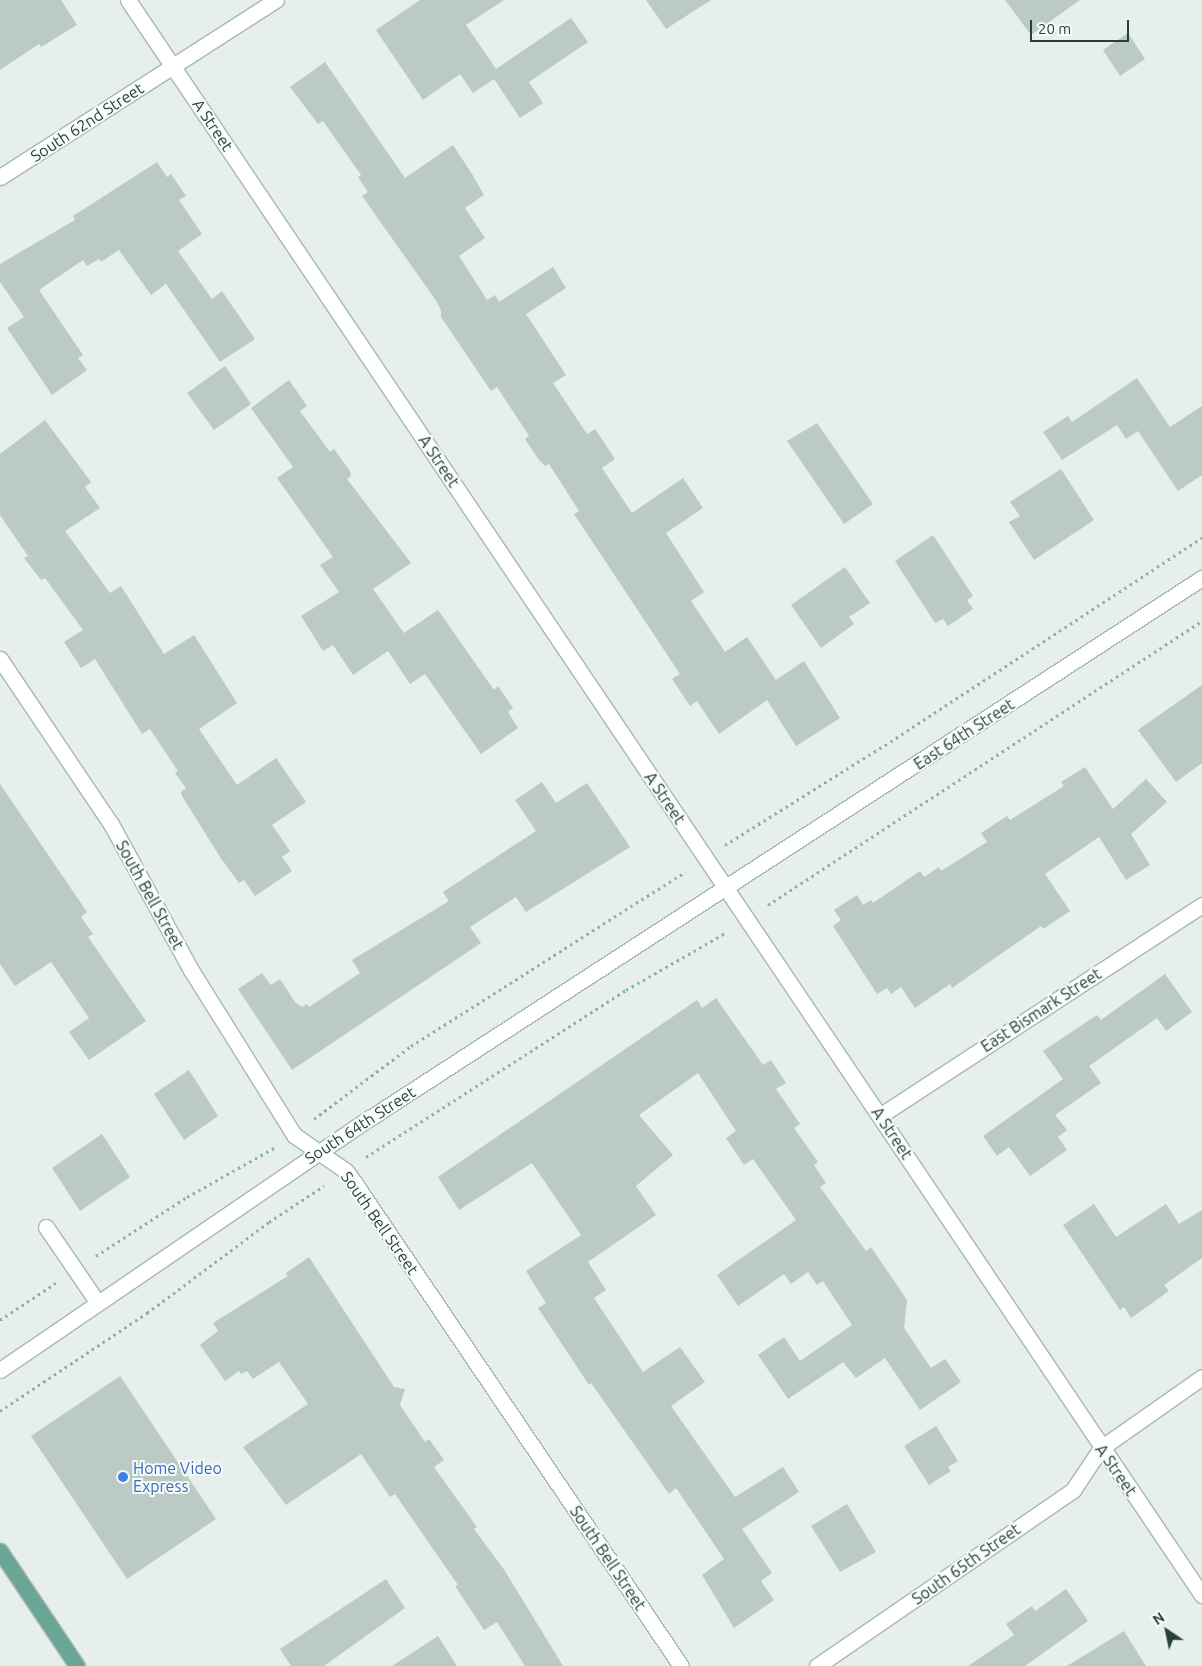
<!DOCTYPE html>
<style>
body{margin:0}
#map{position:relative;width:1202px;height:1666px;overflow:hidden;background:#e6efeb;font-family:Ubuntu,sans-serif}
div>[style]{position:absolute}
.building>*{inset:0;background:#bbcac4}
.path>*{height:3px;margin-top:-1.5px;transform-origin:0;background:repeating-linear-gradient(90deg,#86b3a5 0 2.5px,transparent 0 6.5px)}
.roads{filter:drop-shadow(1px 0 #a8b8b2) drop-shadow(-1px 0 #a8b8b2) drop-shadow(0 1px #a8b8b2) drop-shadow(0 -1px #a8b8b2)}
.minor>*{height:15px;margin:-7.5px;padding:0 7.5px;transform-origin:7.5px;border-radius:7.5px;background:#fff}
.major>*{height:15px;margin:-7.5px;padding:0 7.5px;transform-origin:7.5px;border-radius:7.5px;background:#6aa596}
.dots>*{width:14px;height:14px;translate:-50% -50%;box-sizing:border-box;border:2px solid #f7fbf9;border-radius:50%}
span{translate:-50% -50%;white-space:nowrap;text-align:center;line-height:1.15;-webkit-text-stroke:4px #f7fbf9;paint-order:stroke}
.street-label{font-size:16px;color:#24423a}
.shop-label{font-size:16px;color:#366cbe}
.left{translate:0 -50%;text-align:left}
.north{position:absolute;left:1142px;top:1606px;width:50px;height:50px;-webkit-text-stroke:4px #f7fbf9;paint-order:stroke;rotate:326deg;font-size:14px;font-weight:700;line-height:20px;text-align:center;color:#24423a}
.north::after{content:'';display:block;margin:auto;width:18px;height:22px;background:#24423a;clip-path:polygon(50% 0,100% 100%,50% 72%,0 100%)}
.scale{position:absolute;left:1030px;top:20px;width:99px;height:22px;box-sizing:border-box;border:2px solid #24423a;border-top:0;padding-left:6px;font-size:15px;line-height:18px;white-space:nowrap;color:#24423a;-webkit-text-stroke:4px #f7fbf9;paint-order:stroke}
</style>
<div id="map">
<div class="building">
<i style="clip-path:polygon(0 0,61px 0,77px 25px,41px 47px,39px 44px,0 70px)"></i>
<i style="clip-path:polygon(420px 0,504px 0,466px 25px,496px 69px,571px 18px,588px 42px,529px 82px,543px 103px,520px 118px,494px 79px,473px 93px,460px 74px,423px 100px,376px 30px)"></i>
<i style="clip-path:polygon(646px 0,711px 0,666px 29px)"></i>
<i style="clip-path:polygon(1005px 0,1080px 0,1031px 35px)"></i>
<i style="clip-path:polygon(1128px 33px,1145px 59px,1120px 76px,1103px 50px)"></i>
<i style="clip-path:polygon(325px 62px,405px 178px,453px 145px,472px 174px,484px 195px,465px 208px,485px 238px,459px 256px,487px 300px,495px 295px,499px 302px,553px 267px,566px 288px,526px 314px,566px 375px,553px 383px,587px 434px,595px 429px,615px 459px,602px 468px,632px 513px,683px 478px,703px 508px,666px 533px,704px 592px,691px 601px,725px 652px,747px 637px,776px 680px,804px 661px,840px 718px,796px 746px,767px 700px,719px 734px,697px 701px,690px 706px,672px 679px,680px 674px,574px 514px,579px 511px,549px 464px,545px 466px,539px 460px,525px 439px,529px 436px,497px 387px,491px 391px,441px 317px,441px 310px,435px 299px,362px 196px,368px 192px,358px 177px,361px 175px,323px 121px,318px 124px,290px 87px)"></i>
<i style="clip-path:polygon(157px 162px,167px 177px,171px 174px,186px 196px,179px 200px,202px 234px,178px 251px,212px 299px,222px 291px,255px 339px,220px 362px,166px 284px,151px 295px,119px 250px,101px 262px,99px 259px,87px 266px,83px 260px,39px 290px,83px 355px,78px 358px,87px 370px,52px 395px,7px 328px,24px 317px,0 282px,0 264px,75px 220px,73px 216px)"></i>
<i style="clip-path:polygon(225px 366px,251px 404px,214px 430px,187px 393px)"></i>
<i style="clip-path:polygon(1137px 378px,1170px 427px,1202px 406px,1202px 475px,1178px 491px,1138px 431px,1126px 439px,1117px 425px,1062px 460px,1043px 432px,1068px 416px,1072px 422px)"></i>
<i style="clip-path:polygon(289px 380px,307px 406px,300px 411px,330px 452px,334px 449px,350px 471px,351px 476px,347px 479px,411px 563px,373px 589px,404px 633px,438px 610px,494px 690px,498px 686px,513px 708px,508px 712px,518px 728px,481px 754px,425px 674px,410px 684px,388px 651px,353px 675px,333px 645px,323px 651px,301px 616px,339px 592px,320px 565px,333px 557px,277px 478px,293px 467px,251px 408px)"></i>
<i style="clip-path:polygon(45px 420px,91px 482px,85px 487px,100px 508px,65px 531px,110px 593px,121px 586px,164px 654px,194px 635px,237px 703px,199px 729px,237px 785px,276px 758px,306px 802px,272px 825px,290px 851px,282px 857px,292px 871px,255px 896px,244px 880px,239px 883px,220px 857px,182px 796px,181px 792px,186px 788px,175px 773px,178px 771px,150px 729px,142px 734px,95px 659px,81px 668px,64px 642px,83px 630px,45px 578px,41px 580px,24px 558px,28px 556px,0 515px,0 454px)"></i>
<i style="clip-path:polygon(817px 423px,873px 504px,844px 524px,787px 441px)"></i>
<i style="clip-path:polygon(1061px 469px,1094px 520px,1034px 560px,1009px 522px,1020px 516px,1010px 502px)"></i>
<i style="clip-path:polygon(933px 535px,973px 596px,967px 600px,973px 609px,948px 626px,943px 619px,935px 623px,895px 561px)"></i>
<i style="clip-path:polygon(845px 567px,870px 603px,849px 617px,854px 624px,821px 648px,791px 605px)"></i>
<i style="clip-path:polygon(1202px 685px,1202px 763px,1176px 782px,1138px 730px)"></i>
<i style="clip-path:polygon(1085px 767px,1113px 809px,1146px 779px,1167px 802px,1131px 834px,1150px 865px,1126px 880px,1099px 837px,1045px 874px,1070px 911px,1043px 929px,1041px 926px,952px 988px,950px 984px,915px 1008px,901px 987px,891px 994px,887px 988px,877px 994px,833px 926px,841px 920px,834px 910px,857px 895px,863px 905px,871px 900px,873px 903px,920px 871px,924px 877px,939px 867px,941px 871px,987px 842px,981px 833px,1007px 816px,1010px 820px,1064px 786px,1061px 782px)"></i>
<i style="clip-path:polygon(542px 782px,556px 803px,587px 783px,630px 847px,526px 912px,516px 897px,470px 927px,481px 943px,292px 1070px,238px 989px,262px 973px,271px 985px,280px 979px,295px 1002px,302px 1007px,307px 1004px,309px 1007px,360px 973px,352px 960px,449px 901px,443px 892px,536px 831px,515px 800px)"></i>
<i style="clip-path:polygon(0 784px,87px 912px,81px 917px,93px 934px,88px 937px,146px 1021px,89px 1060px,69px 1032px,89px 1018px,51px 962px,15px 986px,0 964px)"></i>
<i style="clip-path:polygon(1165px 974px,1192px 1012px,1166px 1031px,1157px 1018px,1089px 1066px,1101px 1083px,1055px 1115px,1067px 1130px,1058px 1137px,1067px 1150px,1030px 1176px,1009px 1147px,997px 1156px,983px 1136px,1063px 1079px,1043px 1051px,1097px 1015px,1101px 1020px)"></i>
<i style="clip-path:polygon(716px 998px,763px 1065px,771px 1060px,786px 1083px,776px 1089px,800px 1124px,794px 1128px,818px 1162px,814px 1165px,826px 1183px,820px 1187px,866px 1251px,871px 1247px,907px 1300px,904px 1328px,931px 1368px,945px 1359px,961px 1382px,920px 1410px,885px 1358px,856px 1378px,843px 1362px,788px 1399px,758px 1355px,784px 1337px,800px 1361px,852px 1325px,823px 1281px,817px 1285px,808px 1272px,791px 1284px,784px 1274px,738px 1306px,717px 1275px,796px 1220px,753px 1159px,744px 1165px,726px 1138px,736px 1131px,698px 1073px,639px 1115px,673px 1155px,636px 1186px,656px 1215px,588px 1262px,606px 1290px,594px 1298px,643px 1372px,680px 1347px,705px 1382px,671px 1406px,735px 1497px,783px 1467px,799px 1492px,742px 1529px,772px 1573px,761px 1581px,774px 1600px,734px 1628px,702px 1575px,724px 1559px,676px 1488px,669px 1494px,591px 1383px,589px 1385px,538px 1308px,546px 1303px,526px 1271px,581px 1235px,532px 1163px,459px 1210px,438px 1177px,697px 1000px,702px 1008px)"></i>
<i style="clip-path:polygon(189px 1070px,218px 1116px,184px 1140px,154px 1094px)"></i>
<i style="clip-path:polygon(102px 1134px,130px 1177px,80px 1211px,52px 1168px)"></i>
<i style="clip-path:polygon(1094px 1204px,1116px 1237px,1166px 1204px,1179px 1224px,1202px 1210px,1202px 1258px,1164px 1285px,1169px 1291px,1131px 1318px,1124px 1307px,1120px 1310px,1063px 1225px)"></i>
<i style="clip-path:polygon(309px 1257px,394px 1387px,405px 1389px,400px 1405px,425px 1442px,429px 1439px,444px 1460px,434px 1467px,477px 1527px,474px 1529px,505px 1571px,563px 1666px,525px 1666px,497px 1622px,484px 1630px,455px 1586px,458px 1585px,395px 1494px,390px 1497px,361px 1454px,286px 1505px,243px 1447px,308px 1404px,279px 1362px,253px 1379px,247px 1371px,241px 1374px,239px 1371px,225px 1381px,200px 1345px,218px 1331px,213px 1323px,288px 1276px,286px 1273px)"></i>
<i style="clip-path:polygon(120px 1376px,216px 1519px,127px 1579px,31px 1436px)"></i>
<i style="clip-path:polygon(936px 1426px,958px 1461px,948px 1467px,951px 1471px,929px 1485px,904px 1446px)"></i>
<i style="clip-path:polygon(847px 1504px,876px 1552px,840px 1572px,811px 1526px)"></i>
<i style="clip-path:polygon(386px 1579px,405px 1608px,324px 1666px,291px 1666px,280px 1649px)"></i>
<i style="clip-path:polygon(1066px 1589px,1088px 1621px,1025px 1666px,968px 1666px,1014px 1635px,1006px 1624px,1032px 1606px,1035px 1611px)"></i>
<i style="clip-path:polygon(1124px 1631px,1146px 1666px,1067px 1666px)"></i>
<i style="clip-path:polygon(438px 1636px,457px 1666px,392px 1666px)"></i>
</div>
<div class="path">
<i style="left:725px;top:845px;width:202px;rotate:-32deg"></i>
<i style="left:896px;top:738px;width:366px;rotate:-33.2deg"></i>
<i style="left:768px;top:905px;width:519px;rotate:-33.2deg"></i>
<i style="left:314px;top:1119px;width:121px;rotate:-37deg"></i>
<i style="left:411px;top:1046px;width:325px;rotate:-32.4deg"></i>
<i style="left:366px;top:1157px;width:309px;rotate:-32.7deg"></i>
<i style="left:626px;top:990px;width:116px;rotate:-29.9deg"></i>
<i style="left:96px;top:1256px;width:108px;rotate:-33deg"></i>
<i style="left:187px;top:1197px;width:100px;rotate:-29.4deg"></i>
<i style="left:0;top:1320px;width:67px;rotate:-33.5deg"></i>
<i style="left:0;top:1411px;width:177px;rotate:-33.7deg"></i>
<i style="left:147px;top:1313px;width:152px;rotate:-36.7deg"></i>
<i style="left:269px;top:1222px;width:66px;rotate:-33.2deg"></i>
</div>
<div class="roads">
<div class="minor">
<i style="left:128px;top:0;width:1923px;rotate:56.05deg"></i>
<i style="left:0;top:177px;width:328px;rotate:-32.7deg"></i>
<i style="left:0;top:659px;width:199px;rotate:56.1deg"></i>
<i style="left:111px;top:824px;width:166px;rotate:61.3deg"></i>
<i style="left:191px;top:970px;width:195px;rotate:58deg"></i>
<i style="left:294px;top:1135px;width:63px;rotate:34.7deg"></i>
<i style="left:346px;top:1171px;width:14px;rotate:54deg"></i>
<i style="left:354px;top:1182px;width:584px;rotate:55.96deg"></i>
<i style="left:881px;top:1115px;width:384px;rotate:-33.2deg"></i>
<i style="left:46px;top:1227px;width:92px;rotate:55.6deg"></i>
<i style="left:0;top:1370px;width:448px;rotate:-34.3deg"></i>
<i style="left:370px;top:1118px;width:992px;rotate:-32.99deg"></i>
<i style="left:817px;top:1666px;width:311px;rotate:-34.5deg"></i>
<i style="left:1073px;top:1490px;width:50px;rotate:-56.3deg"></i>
<i style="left:1101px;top:1448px;width:123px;rotate:-35.1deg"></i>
</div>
<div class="major">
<i style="left:0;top:1551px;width:138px;rotate:56.2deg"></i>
</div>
</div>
<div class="dots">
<i style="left:123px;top:1477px;background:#3f7fe0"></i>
</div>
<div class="street-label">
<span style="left:87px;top:122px;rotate:-33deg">South 62nd Street</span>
<span style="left:213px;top:125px;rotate:56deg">A Street</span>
<span style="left:439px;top:461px;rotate:56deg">A Street</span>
<span style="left:964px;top:734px;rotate:-33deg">East 64th Street</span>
<span style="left:665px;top:798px;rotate:56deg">A Street</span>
<span style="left:150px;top:895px;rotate:61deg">South Bell Street</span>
<span style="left:1041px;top:1010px;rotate:-33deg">East Bismark Street</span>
<span style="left:360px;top:1125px;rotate:-33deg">South 64th Street</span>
<span style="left:892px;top:1133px;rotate:56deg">A Street</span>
<span style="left:380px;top:1223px;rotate:55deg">South Bell Street</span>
<span style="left:1116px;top:1470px;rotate:55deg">A Street</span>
<span style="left:608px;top:1558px;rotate:56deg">South Bell Street</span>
<span style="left:966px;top:1564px;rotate:-35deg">South 65th Street</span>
</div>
<div class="shop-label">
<span class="left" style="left:133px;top:1477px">Home Video<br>Express</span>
</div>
<div class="north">N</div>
<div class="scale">20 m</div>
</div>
